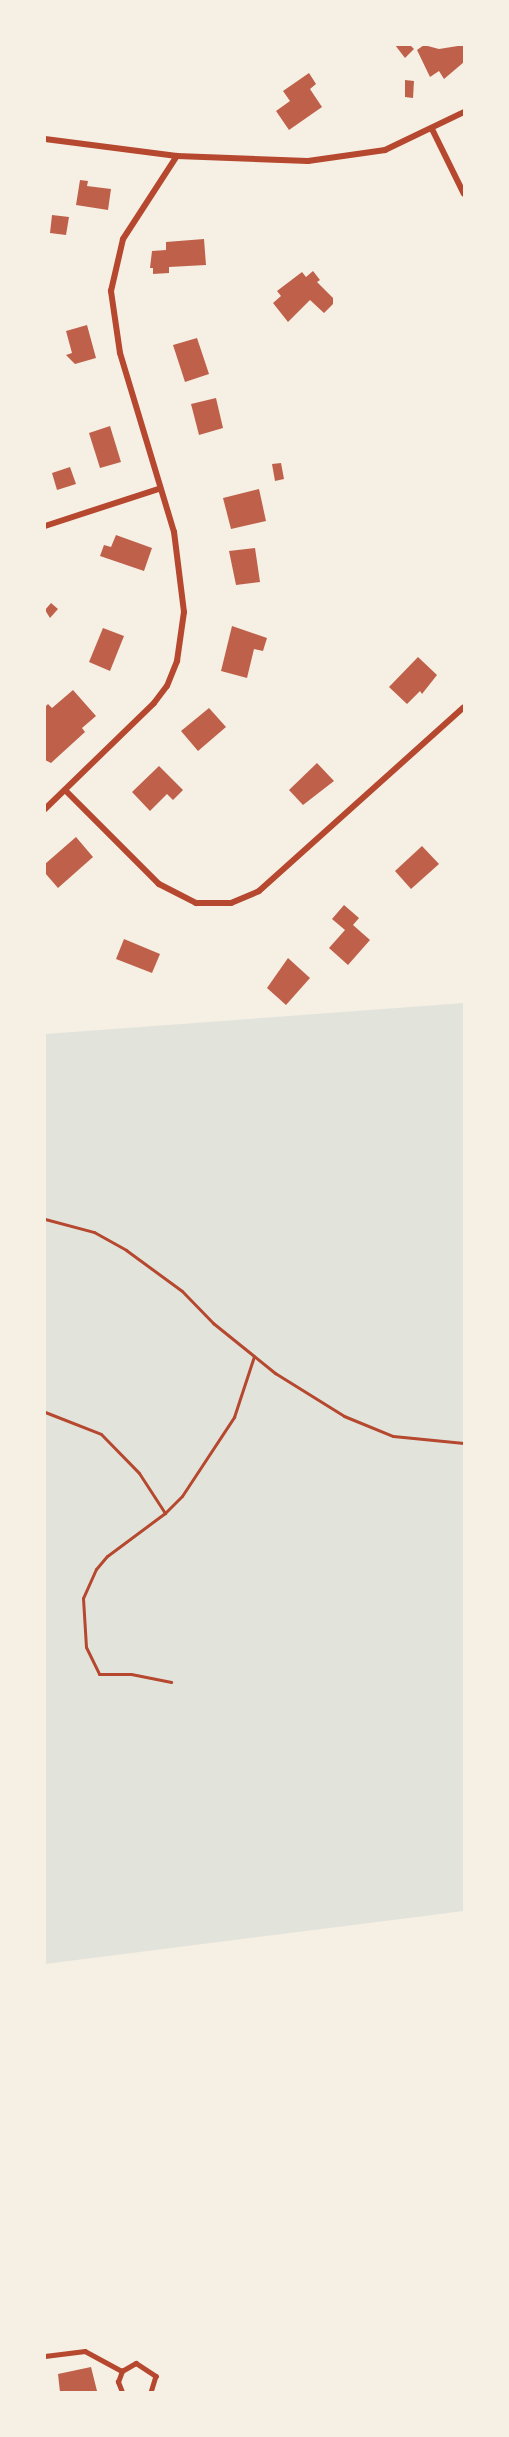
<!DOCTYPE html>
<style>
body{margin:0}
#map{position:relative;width:509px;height:2437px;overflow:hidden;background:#f6efe4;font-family:Signika,sans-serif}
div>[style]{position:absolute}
.green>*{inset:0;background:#e2e4dc}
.building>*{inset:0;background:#bf614a}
.path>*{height:3px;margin:-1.5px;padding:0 1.5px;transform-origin:1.5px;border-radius:1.5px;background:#b5482f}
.service>*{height:4.5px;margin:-2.25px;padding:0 2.25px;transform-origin:2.25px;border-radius:2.25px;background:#b5482f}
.minor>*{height:6px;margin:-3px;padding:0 3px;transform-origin:3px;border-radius:3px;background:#b5482f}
span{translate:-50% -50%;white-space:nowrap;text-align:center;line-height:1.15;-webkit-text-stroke:4.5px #f6efe4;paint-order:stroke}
.frame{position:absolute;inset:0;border:46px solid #f6efe4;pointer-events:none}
</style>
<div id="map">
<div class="green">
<i style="clip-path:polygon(464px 1003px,464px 1911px,45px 1964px,45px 1034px)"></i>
</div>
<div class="building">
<i style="clip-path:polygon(395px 45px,410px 45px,414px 49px,405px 58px)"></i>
<i style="clip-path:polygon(424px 45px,439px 49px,464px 45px,464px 62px,444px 79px,439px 71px,430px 77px,417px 50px)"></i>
<i style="clip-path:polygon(309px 73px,316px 84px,310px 89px,322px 107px,289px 130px,276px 111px,290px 101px,283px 91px)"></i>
<i style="clip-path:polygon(405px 80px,414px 81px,413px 98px,405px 97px)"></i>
<i style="clip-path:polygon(80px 180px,88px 181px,87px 186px,111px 189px,108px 210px,76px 205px)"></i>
<i style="clip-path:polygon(52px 215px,69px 217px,66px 235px,50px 233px)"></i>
<i style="clip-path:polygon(204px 239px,206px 265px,169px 267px,169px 273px,153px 274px,153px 268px,150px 268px,152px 251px,166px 250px,166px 242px)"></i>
<i style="clip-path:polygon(313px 271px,320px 280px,317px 282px,333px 298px,333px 304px,324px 313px,310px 300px,288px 322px,273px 303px,281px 296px,277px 291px,302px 272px,306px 277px)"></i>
<i style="clip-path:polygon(87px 325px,96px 358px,75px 364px,66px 355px,72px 353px,66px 331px)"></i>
<i style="clip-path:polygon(197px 338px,209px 374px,185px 382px,173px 345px)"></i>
<i style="clip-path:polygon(216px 398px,223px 428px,199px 435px,191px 404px)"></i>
<i style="clip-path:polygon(110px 426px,121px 462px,100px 468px,89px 433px)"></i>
<i style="clip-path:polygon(281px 463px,284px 479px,275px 481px,272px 464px)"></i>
<i style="clip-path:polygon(70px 467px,76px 484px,57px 490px,52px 473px)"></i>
<i style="clip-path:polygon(259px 489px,266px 521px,231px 529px,223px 498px)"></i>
<i style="clip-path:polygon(116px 535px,152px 548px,144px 571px,100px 556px,104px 545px,111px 547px)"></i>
<i style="clip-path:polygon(255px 548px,260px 582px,236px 585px,229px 551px)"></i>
<i style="clip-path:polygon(51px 603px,58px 609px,50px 618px,45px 610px)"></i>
<i style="clip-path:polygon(232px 626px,267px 638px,263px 651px,254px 649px,247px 678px,221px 671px)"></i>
<i style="clip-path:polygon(103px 628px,124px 636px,110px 671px,89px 662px)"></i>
<i style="clip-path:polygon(418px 657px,437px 675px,422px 694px,420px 691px,407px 704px,389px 687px)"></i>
<i style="clip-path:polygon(73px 690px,96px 716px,82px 728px,85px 732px,51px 763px,45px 760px,45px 707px,48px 704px,52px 708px)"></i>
<i style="clip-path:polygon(209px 708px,226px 727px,198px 751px,181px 731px)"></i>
<i style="clip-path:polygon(317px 763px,334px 781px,303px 805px,289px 790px)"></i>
<i style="clip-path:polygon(159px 766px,183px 790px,173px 800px,167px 794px,150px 811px,132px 792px)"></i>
<i style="clip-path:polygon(76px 837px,93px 857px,58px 888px,45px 873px,45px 864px)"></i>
<i style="clip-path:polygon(422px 846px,439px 864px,411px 889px,395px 871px)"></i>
<i style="clip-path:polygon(344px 905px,359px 918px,353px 925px,370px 940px,348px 965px,329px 948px,345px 930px,332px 919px)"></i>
<i style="clip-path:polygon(124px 939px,160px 954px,152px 973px,116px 959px)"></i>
<i style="clip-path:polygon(288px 958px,310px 978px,286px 1005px,267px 988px)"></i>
<i style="clip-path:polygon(91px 2367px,97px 2391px,60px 2392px,58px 2374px)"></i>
</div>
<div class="path">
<i style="left:45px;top:1219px;width:51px;rotate:14.9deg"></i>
<i style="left:94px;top:1232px;width:37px;rotate:29deg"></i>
<i style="left:126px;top:1250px;width:69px;rotate:36.2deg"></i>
<i style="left:182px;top:1291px;width:45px;rotate:45.9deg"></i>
<i style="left:213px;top:1323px;width:80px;rotate:38.9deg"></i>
<i style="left:275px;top:1373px;width:81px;rotate:31.9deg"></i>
<i style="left:344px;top:1416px;width:53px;rotate:22.2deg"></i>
<i style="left:393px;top:1436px;width:71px;rotate:5.6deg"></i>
<i style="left:45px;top:1412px;width:60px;rotate:21.4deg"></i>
<i style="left:101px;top:1434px;width:54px;rotate:45.7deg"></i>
<i style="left:139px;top:1473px;width:48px;rotate:57deg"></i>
<i style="left:165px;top:1513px;width:24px;rotate:-45deg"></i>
<i style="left:182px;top:1496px;width:95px;rotate:-56.6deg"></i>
<i style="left:234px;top:1417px;width:64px;rotate:-71.8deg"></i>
<i style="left:165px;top:1513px;width:72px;rotate:143.4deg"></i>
<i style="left:107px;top:1556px;width:17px;rotate:130deg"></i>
<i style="left:96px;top:1569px;width:32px;rotate:114deg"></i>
<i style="left:83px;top:1598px;width:49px;rotate:86.5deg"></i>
<i style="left:86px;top:1647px;width:30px;rotate:64deg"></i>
<i style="left:99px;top:1674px;width:32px"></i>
<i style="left:131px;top:1674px;width:41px;rotate:11.3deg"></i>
</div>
<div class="service">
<i style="left:45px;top:2356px;width:40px;rotate:-7.1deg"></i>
<i style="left:85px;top:2351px;width:42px;rotate:28.4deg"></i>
<i style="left:122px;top:2392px;width:11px;rotate:-112deg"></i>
<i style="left:118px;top:2382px;width:12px;rotate:-70deg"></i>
<i style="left:122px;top:2371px;width:16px;rotate:-30deg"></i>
<i style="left:136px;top:2363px;width:24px;rotate:33deg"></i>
<i style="left:156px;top:2376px;width:17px;rotate:107deg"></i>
</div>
<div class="minor">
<i style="left:432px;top:129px;width:72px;rotate:63.8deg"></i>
<i style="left:45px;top:139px;width:133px;rotate:7.3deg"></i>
<i style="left:177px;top:156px;width:131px;rotate:2.2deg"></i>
<i style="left:308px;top:161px;width:78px;rotate:-8.1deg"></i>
<i style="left:385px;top:150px;width:88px;rotate:-25.7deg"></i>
<i style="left:45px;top:526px;width:119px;rotate:-18.1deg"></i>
<i style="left:65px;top:790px;width:133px;rotate:45deg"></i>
<i style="left:159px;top:884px;width:42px;rotate:27.2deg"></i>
<i style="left:196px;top:903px;width:35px"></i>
<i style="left:231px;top:903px;width:30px;rotate:-23deg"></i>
<i style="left:259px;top:891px;width:275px;rotate:-41.9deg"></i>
<i style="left:45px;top:809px;width:152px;rotate:-44.2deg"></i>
<i style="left:154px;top:703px;width:21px;rotate:-53deg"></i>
<i style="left:167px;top:686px;width:27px;rotate:-68deg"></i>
<i style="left:177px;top:661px;width:49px;rotate:-81.9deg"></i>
<i style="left:184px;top:612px;width:81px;rotate:-97.1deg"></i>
<i style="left:174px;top:532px;width:187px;rotate:-106.8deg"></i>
<i style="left:120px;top:353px;width:63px;rotate:-98.3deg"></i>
<i style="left:111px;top:291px;width:53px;rotate:-77deg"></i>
<i style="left:123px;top:239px;width:99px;rotate:-57deg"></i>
</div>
<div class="frame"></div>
</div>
